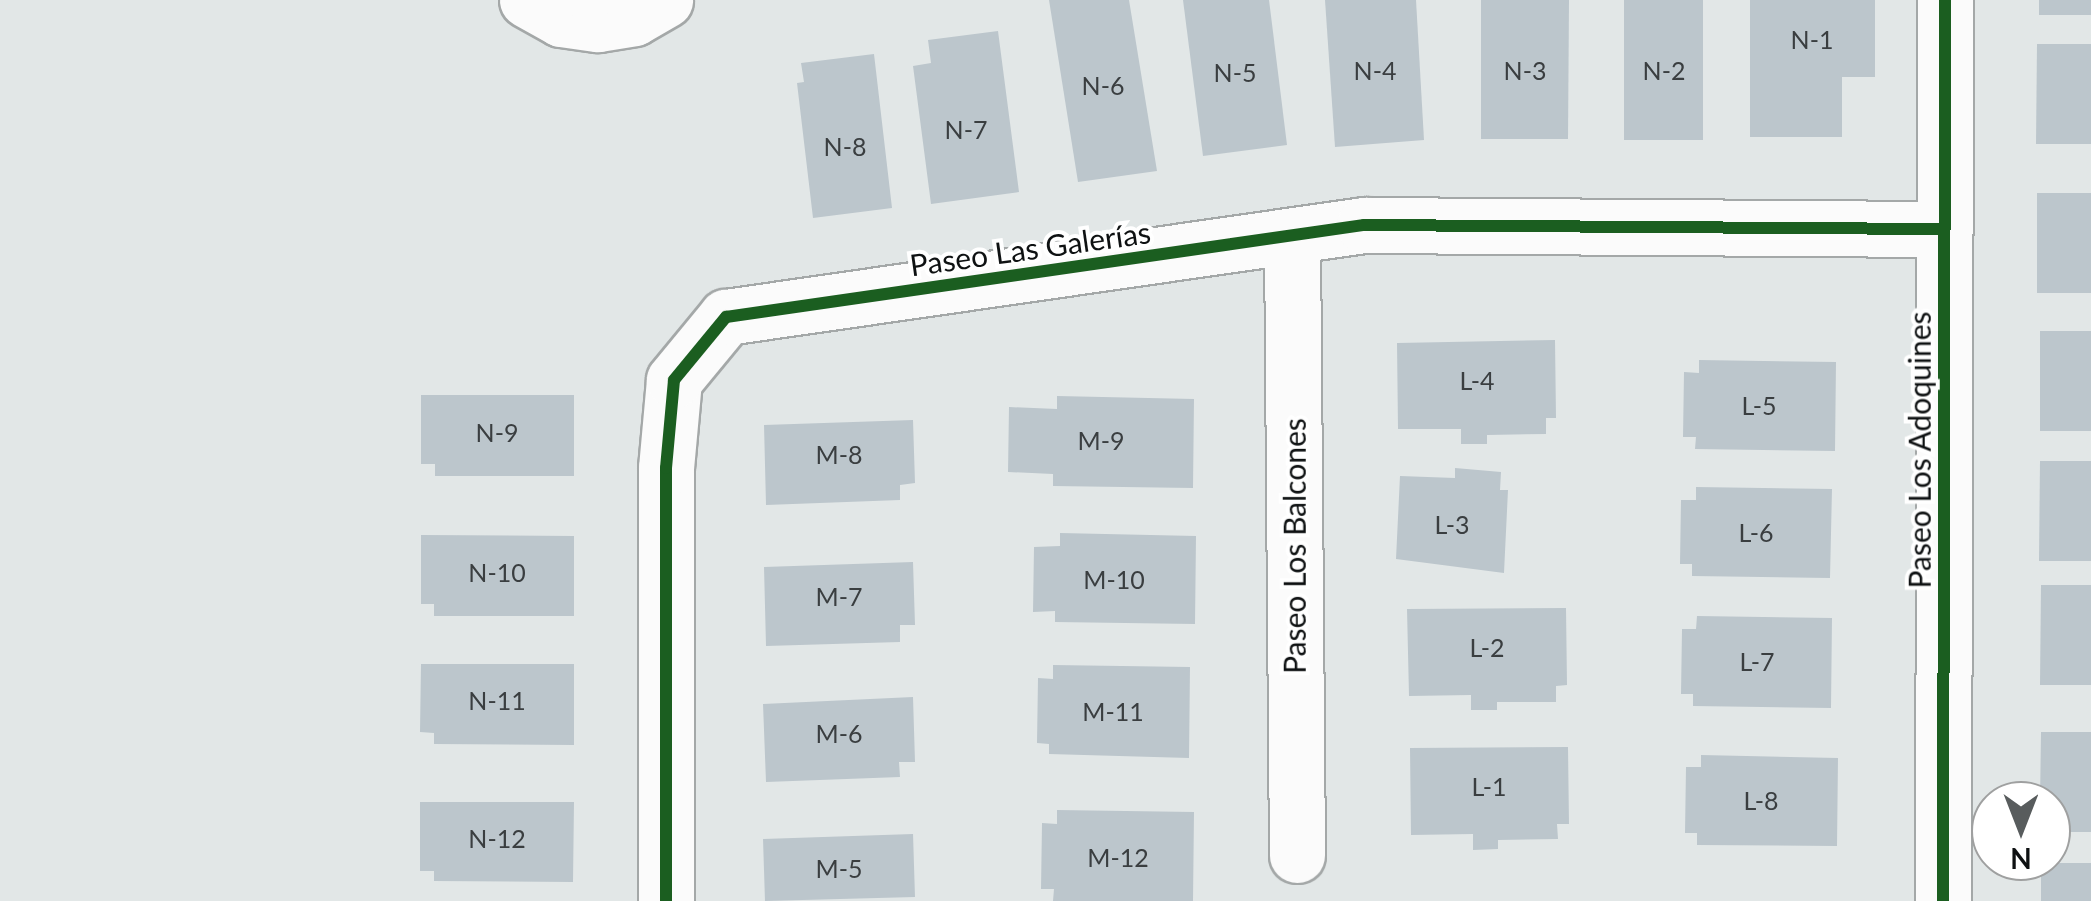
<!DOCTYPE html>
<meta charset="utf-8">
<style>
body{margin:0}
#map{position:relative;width:2091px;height:901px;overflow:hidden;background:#e2e7e7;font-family:Lato,sans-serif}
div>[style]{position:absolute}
.building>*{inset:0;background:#bcc6cc}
.roads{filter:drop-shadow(2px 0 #a4a8a8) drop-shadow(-2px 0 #a4a8a8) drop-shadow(0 2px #a4a8a8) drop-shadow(0 -2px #a4a8a8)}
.minor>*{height:55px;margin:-27.5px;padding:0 27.5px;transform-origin:27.5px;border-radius:27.5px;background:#fbfbfb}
.cycleway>*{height:12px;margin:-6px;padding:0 6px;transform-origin:6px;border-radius:6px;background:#1b5e20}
span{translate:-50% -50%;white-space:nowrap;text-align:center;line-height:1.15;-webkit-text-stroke:8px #fff;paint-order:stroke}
.number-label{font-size:25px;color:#3a3e40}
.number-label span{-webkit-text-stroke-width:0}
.street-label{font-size:30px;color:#0e1112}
.north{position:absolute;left:1971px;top:781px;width:100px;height:100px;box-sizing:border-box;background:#fff;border:2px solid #9fa0a0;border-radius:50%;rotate:180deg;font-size:28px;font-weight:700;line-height:40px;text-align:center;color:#0e1112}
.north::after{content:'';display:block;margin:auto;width:35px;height:45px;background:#585c5d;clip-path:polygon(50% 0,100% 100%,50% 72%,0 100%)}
</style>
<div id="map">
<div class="building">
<i style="clip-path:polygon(1049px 0,1129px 0,1157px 171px,1078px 182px)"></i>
<i style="clip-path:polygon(1183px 0,1269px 0,1287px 145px,1203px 156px)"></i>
<i style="clip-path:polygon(1325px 0,1416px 0,1424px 140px,1335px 147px)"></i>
<i style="clip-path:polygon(1481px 0,1569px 0,1568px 139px,1481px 139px)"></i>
<i style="clip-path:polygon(1624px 0,1703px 0,1703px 140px,1624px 140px)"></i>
<i style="clip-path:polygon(1750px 0,1875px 0,1875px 77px,1842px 77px,1842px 137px,1750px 137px)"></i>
<i style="clip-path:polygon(2039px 0,2091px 0,2091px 15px,2039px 15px)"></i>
<i style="clip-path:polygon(998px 31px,1019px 192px,931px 204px,913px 66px,931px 63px,928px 40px)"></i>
<i style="clip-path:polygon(2037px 44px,2091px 44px,2091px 144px,2036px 144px)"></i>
<i style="clip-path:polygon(874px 54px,892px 208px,813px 218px,797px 83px,804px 82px,801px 63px)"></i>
<i style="clip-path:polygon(2037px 193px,2091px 193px,2091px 293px,2037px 293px)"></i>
<i style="clip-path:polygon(2040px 331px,2091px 331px,2091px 431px,2040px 431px)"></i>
<i style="clip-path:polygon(1555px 340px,1556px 418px,1546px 418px,1546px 434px,1487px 435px,1487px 444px,1461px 444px,1461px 429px,1398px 429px,1397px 343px)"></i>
<i style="clip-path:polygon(1699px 360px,1836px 362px,1835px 451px,1695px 449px,1696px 437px,1683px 437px,1684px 372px,1699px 373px)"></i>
<i style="clip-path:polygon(421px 395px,574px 395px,574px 476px,435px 476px,435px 464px,421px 464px)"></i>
<i style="clip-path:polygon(1057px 396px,1194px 399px,1193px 488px,1053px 486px,1053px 474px,1008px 472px,1009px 407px,1057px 409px)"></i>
<i style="clip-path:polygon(913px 420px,915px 483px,900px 485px,900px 500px,766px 505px,764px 425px)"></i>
<i style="clip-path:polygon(2040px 461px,2091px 461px,2091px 561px,2039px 561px)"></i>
<i style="clip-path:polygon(1455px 468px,1501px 472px,1500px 490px,1508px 490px,1504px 573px,1396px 559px,1400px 476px,1455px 478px)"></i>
<i style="clip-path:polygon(1696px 487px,1832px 489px,1830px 578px,1692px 576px,1692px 564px,1680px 564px,1681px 500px,1696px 500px)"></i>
<i style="clip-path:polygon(1060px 533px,1196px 536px,1195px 624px,1055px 622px,1055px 611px,1033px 612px,1034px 547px,1060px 546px)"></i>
<i style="clip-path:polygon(421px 535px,574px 536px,574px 616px,434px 616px,434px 604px,421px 604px)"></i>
<i style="clip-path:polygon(913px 562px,915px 625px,900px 625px,900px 642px,766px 646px,764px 567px)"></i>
<i style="clip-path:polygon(2041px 585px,2091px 585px,2091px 685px,2040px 685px)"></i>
<i style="clip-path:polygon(1566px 608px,1567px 685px,1556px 686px,1556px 702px,1497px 702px,1497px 710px,1471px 710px,1471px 695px,1409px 696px,1407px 609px)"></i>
<i style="clip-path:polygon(1697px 616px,1832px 618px,1831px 708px,1693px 706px,1693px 694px,1681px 694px,1682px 629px,1696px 629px)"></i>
<i style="clip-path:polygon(421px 664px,574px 664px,574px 745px,434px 744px,434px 733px,420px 732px)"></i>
<i style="clip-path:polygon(1053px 665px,1190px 667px,1189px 758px,1049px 754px,1049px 744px,1037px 743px,1038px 678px,1053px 679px)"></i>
<i style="clip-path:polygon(913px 697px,915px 762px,899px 762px,900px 777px,766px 782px,763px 704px)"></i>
<i style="clip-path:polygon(2041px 732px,2091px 732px,2091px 832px,2051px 832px,2051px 801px,2040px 801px)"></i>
<i style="clip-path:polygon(1568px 747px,1569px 824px,1557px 824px,1558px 839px,1498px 840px,1498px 849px,1473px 850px,1473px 834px,1411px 835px,1410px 748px)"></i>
<i style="clip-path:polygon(1701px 755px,1838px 758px,1837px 846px,1697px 845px,1697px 833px,1685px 833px,1686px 767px,1701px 767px)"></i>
<i style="clip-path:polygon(420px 802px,574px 802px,573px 882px,434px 881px,434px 871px,420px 871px)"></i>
<i style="clip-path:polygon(1057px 810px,1194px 812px,1193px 901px,1053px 901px,1054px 889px,1041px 889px,1042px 823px,1057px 824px)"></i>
<i style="clip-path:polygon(913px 834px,915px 897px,765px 901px,763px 839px)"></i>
<i style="clip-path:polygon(2041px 863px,2091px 863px,2091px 901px,2041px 901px)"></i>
</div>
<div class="roads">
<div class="minor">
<i style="left:527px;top:0;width:39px;rotate:29deg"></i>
<i style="left:561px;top:19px;width:37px;rotate:8deg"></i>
<i style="left:598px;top:24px;width:36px;rotate:-9deg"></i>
<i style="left:634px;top:18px;width:36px;rotate:-30deg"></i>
<i style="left:1292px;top:236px;width:619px;rotate:89.54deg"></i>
<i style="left:666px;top:901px;width:433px;rotate:-90deg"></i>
<i style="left:666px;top:468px;width:88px;rotate:-84.8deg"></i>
<i style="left:674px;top:380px;width:82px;rotate:-50.5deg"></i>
<i style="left:726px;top:317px;width:645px;rotate:-8.21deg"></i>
<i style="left:1364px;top:225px;width:580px;rotate:0.4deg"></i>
<i style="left:1943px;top:901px;width:901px;rotate:-89.87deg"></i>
</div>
</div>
<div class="cycleway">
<i style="left:666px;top:901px;width:433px;rotate:-90deg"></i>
<i style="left:666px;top:468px;width:88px;rotate:-84.8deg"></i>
<i style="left:674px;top:380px;width:82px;rotate:-50.5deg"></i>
<i style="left:726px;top:317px;width:645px;rotate:-8.21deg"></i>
<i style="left:1364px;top:225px;width:580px;rotate:0.4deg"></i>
<i style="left:1943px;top:901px;width:901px;rotate:-89.87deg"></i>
</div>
<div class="number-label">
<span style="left:1812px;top:39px">N-1</span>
<span style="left:1375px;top:70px">N-4</span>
<span style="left:1525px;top:70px">N-3</span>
<span style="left:1664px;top:70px">N-2</span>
<span style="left:1235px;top:72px">N-5</span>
<span style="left:1103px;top:85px">N-6</span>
<span style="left:966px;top:129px">N-7</span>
<span style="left:845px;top:146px">N-8</span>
<span style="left:1477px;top:380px">L-4</span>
<span style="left:1759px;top:405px">L-5</span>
<span style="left:497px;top:432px">N-9</span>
<span style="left:1101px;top:440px">M-9</span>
<span style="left:839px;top:454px">M-8</span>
<span style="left:1452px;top:524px">L-3</span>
<span style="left:1756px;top:532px">L-6</span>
<span style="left:497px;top:572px">N-10</span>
<span style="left:1114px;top:579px">M-10</span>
<span style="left:839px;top:596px">M-7</span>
<span style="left:1487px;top:647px">L-2</span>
<span style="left:1757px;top:661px">L-7</span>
<span style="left:497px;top:700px">N-11</span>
<span style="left:1113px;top:711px">M-11</span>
<span style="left:839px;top:733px">M-6</span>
<span style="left:1489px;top:786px">L-1</span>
<span style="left:1761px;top:800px">L-8</span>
<span style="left:497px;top:838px">N-12</span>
<span style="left:1118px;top:857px">M-12</span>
<span style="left:839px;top:868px">M-5</span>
</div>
<div class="street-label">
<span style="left:1030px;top:248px;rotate:-8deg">Paseo Las Galerías</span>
<span style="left:1919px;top:450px;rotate:-90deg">Paseo Los Adoquines</span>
<span style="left:1294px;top:546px;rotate:-90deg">Paseo Los Balcones</span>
</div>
<div class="north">N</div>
</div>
